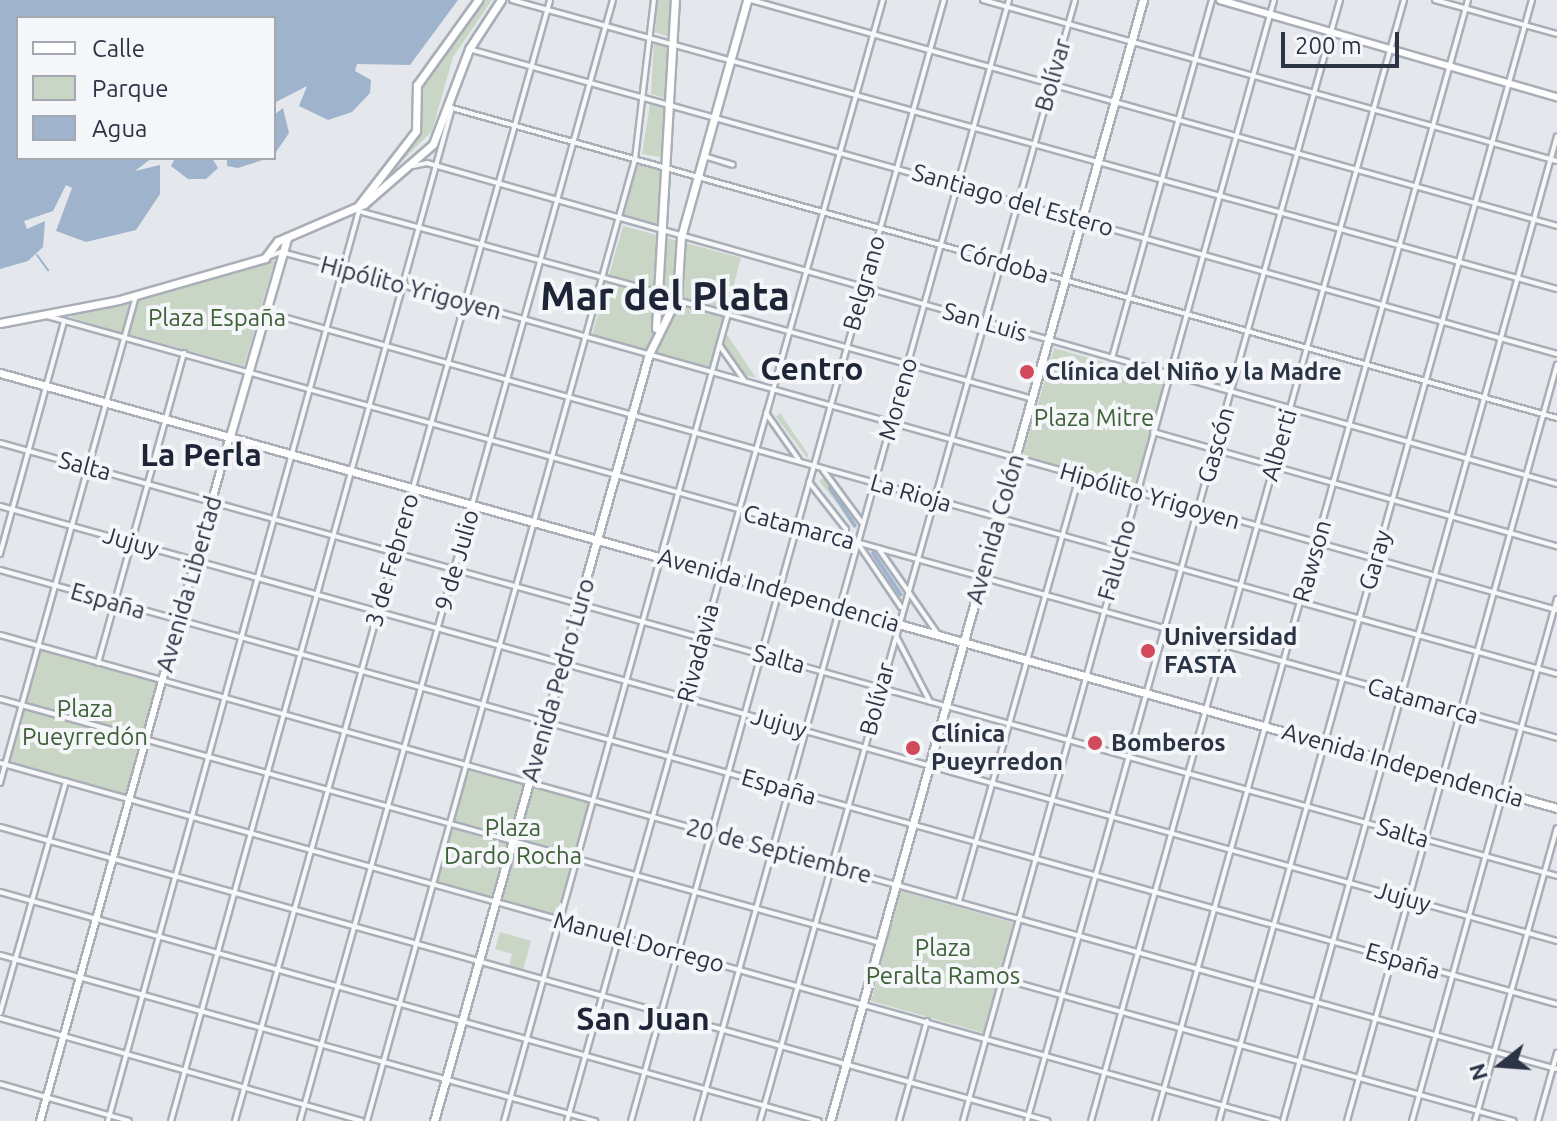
<!DOCTYPE html>
<meta charset="utf-8">
<style>
body{margin:0}
#map{position:relative;width:1557px;height:1121px;overflow:hidden;background:#e4e7ec;font-family:Ubuntu,sans-serif}
div>[style]{position:absolute}
.green>*{inset:0;background:#c9d6c5}
.water>*{inset:0;background:#9fb4cc}
.stream>*{height:2px;margin:-1px;padding:0 1px;transform-origin:1px;border-radius:1px;background:#9fb4cc}
.canal>*{height:4px;margin:-2px;padding:0 2px;transform-origin:2px;border-radius:2px;background:#9fb4cc}
.roads{filter:drop-shadow(2px 0 #a9aeb7) drop-shadow(-2px 0 #a9aeb7) drop-shadow(0 2px #a9aeb7) drop-shadow(0 -2px #a9aeb7)}
.street>*{height:4px;margin:-2px;padding:0 2px;transform-origin:2px;border-radius:2px;background:#f7f8fa}
.secondary>*{height:6px;margin:-3px;padding:0 3px;transform-origin:3px;border-radius:3px;background:#fff}
.primary>*{height:7px;margin:-3.5px;padding:0 3.5px;transform-origin:3.5px;border-radius:3.5px;background:#fff}
.dots>*{width:22px;height:22px;translate:-50% -50%;box-sizing:border-box;border:4px solid #f4f6f9;border-radius:50%}
span{translate:-50% -50%;white-space:nowrap;text-align:center;line-height:1.15;-webkit-text-stroke:8px #f4f6f9;paint-order:stroke}
.street-label{font-size:24px;color:#2b3445}
.park-label{font-size:24px;color:#3f6138}
.poi-label{font-size:24px;color:#2b3445;font-weight:700}
.left{translate:0 -50%;text-align:left}
.district-label{font-size:32px;color:#1d2536;font-weight:700}
.town-label{font-size:40px;color:#1d2536;font-weight:700}
.legend{position:absolute;left:16px;top:16px;width:260px;height:144px;box-sizing:border-box;background:#f4f6f9;border:2px solid #a4a8b1;margin:0;padding:10px 14px;list-style:none;font-size:24px;color:#2b3445}
.legend li{display:flex;align-items:center;gap:16px;height:40px}
.legend b{width:40px;border:2px solid #a4a8b1}
.north{position:absolute;left:1461px;top:1025px;width:80px;height:80px;-webkit-text-stroke:6px #f4f6f9;paint-order:stroke;rotate:253deg;font-size:22px;font-weight:700;line-height:32px;text-align:center;color:#2b3445}
.north::after{content:'';display:block;margin:auto;width:28px;height:36px;background:#2b3445;clip-path:polygon(50% 0,100% 100%,50% 72%,0 100%)}
.scale{position:absolute;left:1281px;top:32px;width:118px;height:36px;box-sizing:border-box;border:4px solid #2b3445;border-top:0;padding-left:10px;font-size:24px;line-height:28px;white-space:nowrap;color:#2b3445;-webkit-text-stroke:6px #f4f6f9;paint-order:stroke}
</style>
<div id="map">
<div class="green">
<i style="clip-path:polygon(481px 0,492px 0,453px 57px,432px 131px,395px 168px,420px 130px,420px 85px)"></i>
<i style="clip-path:polygon(658px 0,673px 0,670px 37px,655px 32px)"></i>
<i style="clip-path:polygon(654px 40px,669px 45px,667px 99px,651px 94px)"></i>
<i style="clip-path:polygon(650px 104px,665px 107px,661px 157px,642px 154px)"></i>
<i style="clip-path:polygon(637px 163px,663px 171px,661px 227px,622px 217px)"></i>
<i style="clip-path:polygon(623px 226px,741px 258px,710px 370px,592px 335px)"></i>
<i style="clip-path:polygon(275px 260px,244px 366px,129px 334px,138px 298px)"></i>
<i style="clip-path:polygon(133px 302px,122px 333px,70px 317px,72px 312px)"></i>
<i style="clip-path:polygon(726px 336px,728px 336px,756px 378px,742px 374px,724px 348px)"></i>
<i style="clip-path:polygon(1054px 348px,1165px 380px,1134px 488px,1023px 455px)"></i>
<i style="clip-path:polygon(780px 413px,808px 454px,808px 459px,776px 417px)"></i>
<i style="clip-path:polygon(824px 477px,855px 519px,853px 523px,819px 481px)"></i>
<i style="clip-path:polygon(38px 645px,162px 680px,129px 798px,5px 765px)"></i>
<i style="clip-path:polygon(466px 766px,591px 801px,557px 916px,436px 882px)"></i>
<i style="clip-path:polygon(901px 891px,1014px 923px,984px 1033px,871px 1001px)"></i>
<i style="clip-path:polygon(500px 932px,531px 941px,523px 970px,509px 966px,512px 954px,495px 949px)"></i>
</div>
<div class="water">
<i style="clip-path:polygon(0 0,458px 0,410px 65px,357px 64px,355px 71px,371px 80px,370px 93px,352px 112px,328px 120px,299px 106px,307px 86px,274px 103px,274px 18px,18px 18px,18px 158px,152px 158px,135px 171px,160px 165px,160px 194px,136px 230px,86px 242px,56px 231px,72px 188px,66px 185px,53px 211px,24px 221px,27px 229px,45px 221px,43px 247px,28px 261px,0 269px)"></i>
<i style="clip-path:polygon(283px 108px,289px 133px,274px 155px,274px 115px)"></i>
<i style="clip-path:polygon(212px 158px,218px 168px,206px 179px,188px 179px,171px 166px,175px 158px)"></i>
<i style="clip-path:polygon(227px 158px,269px 158px,238px 168px,227px 166px)"></i>
</div>
<div class="stream">
<i style="left:37px;top:255px;width:19px;rotate:54deg"></i>
</div>
<div class="canal">
<i style="left:830px;top:488px;width:45px;rotate:56.7deg"></i>
<i style="left:873px;top:553px;width:50px;rotate:56.3deg"></i>
</div>
<div class="roads">
<div class="street">
<i style="left:512px;top:0;width:1084px;rotate:15.46deg"></i>
<i style="left:751px;top:0;width:837px;rotate:15.66deg"></i>
<i style="left:983px;top:0;width:596px;rotate:15.67deg"></i>
<i style="left:1435px;top:0;width:127px;rotate:15.6deg"></i>
<i style="left:469px;top:49px;width:1130px;rotate:15.66deg"></i>
<i style="left:704px;top:156px;width:30px;rotate:17deg"></i>
<i style="left:413px;top:166px;width:14px;rotate:-12deg"></i>
<i style="left:427px;top:163px;width:1175px;rotate:15.86deg"></i>
<i style="left:362px;top:212px;width:305px;rotate:15.2deg"></i>
<i style="left:267px;top:257px;width:15px;rotate:-20deg"></i>
<i style="left:281px;top:252px;width:67px;rotate:14.7deg"></i>
<i style="left:346px;top:269px;width:1258px;rotate:15.73deg"></i>
<i style="left:676px;top:300px;width:367px;rotate:15.5deg"></i>
<i style="left:265px;top:312px;width:1342px;rotate:15.65deg"></i>
<i style="left:47px;top:316px;width:1568px;rotate:15.61deg"></i>
<i style="left:720px;top:346px;width:42px;rotate:54.8deg"></i>
<i style="left:1112px;top:358px;width:372px;rotate:-74.4deg"></i>
<i style="left:766px;top:413px;width:57px;rotate:54.9deg"></i>
<i style="left:1153px;top:432px;width:420px;rotate:15.8deg"></i>
<i style="left:0;top:443px;width:1616px;rotate:15.54deg"></i>
<i style="left:823px;top:470px;width:67px;rotate:53.5deg"></i>
<i style="left:809px;top:482px;width:60px;rotate:51.8deg"></i>
<i style="left:846px;top:529px;width:11px;rotate:90deg"></i>
<i style="left:0;top:506px;width:1617px;rotate:15.61deg"></i>
<i style="left:859px;top:545px;width:75px;rotate:55.9deg"></i>
<i style="left:878px;top:548px;width:103px;rotate:55.2deg"></i>
<i style="left:0;top:554px;width:242px;rotate:-74.6deg"></i>
<i style="left:0;top:570px;width:1616px;rotate:15.58deg"></i>
<i style="left:0;top:635px;width:1616px;rotate:15.58deg"></i>
<i style="left:896px;top:636px;width:74px;rotate:62.7deg"></i>
<i style="left:98px;top:663px;width:322px;rotate:-74.5deg"></i>
<i style="left:0;top:699px;width:910px;rotate:15.49deg"></i>
<i style="left:0;top:763px;width:1327px;rotate:15.65deg"></i>
<i style="left:0;top:783px;width:506px;rotate:-74.4deg"></i>
<i style="left:0;top:827px;width:1088px;rotate:15.67deg"></i>
<i style="left:0;top:892px;width:850px;rotate:15.62deg"></i>
<i style="left:959px;top:901px;width:442px;rotate:-74.2deg"></i>
<i style="left:0;top:955px;width:618px;rotate:15.59deg"></i>
<i style="left:1003px;top:979px;width:530px;rotate:15.53deg"></i>
<i style="left:0;top:1013px;width:241px;rotate:-74.1deg"></i>
<i style="left:0;top:1018px;width:376px;rotate:15.9deg"></i>
<i style="left:0;top:1084px;width:134px;rotate:16deg"></i>
<i style="left:108px;top:1121px;width:948px;rotate:-74.59deg"></i>
<i style="left:171px;top:1121px;width:1051px;rotate:-74.5deg"></i>
<i style="left:452px;top:108px;width:1148px;rotate:15.67deg"></i>
<i style="left:235px;top:1121px;width:1164px;rotate:-74.3deg"></i>
<i style="left:300px;top:1121px;width:1164px;rotate:-74.4deg"></i>
<i style="left:367px;top:1121px;width:999px;rotate:-74.43deg"></i>
<i style="left:635px;top:159px;width:160px;rotate:-83.2deg"></i>
<i style="left:504px;top:1121px;width:838px;rotate:-74.49deg"></i>
<i style="left:567px;top:1121px;width:1165px;rotate:-74.26deg"></i>
<i style="left:631px;top:1121px;width:1164px;rotate:-74.4deg"></i>
<i style="left:697px;top:1121px;width:1164px;rotate:-74.45deg"></i>
<i style="left:760px;top:1121px;width:1164px;rotate:-74.3deg"></i>
<i style="left:899px;top:1121px;width:104px;rotate:-74.4deg"></i>
<i style="left:963px;top:1121px;width:1163px;rotate:-74.49deg"></i>
<i style="left:1027px;top:1121px;width:1164px;rotate:-74.4deg"></i>
<i style="left:1091px;top:1121px;width:1164px;rotate:-74.4deg"></i>
<i style="left:1155px;top:1121px;width:1164px;rotate:-74.4deg"></i>
<i style="left:1219px;top:1121px;width:1164px;rotate:-74.4deg"></i>
<i style="left:1283px;top:1121px;width:1022px;rotate:-74.45deg"></i>
<i style="left:1347px;top:1121px;width:785px;rotate:-74.48deg"></i>
<i style="left:1412px;top:1121px;width:542px;rotate:-74.48deg"></i>
<i style="left:1475px;top:1121px;width:304px;rotate:-74.4deg"></i>
<i style="left:1538px;top:1121px;width:71px;rotate:-74.4deg"></i>
</div>
<div class="secondary">
<i style="left:1220px;top:0;width:351px;rotate:16.1deg"></i>
<i style="left:40px;top:1121px;width:711px;rotate:-74.5deg"></i>
</div>
<div class="primary">
<i style="left:359px;top:205px;width:93px;rotate:-52.4deg"></i>
<i style="left:416px;top:131px;width:46px;rotate:-88.8deg"></i>
<i style="left:417px;top:85px;width:105px;rotate:-54.3deg"></i>
<i style="left:0;top:323px;width:121px;rotate:-10.9deg"></i>
<i style="left:119px;top:300px;width:152px;rotate:-16deg"></i>
<i style="left:265px;top:258px;width:21px;rotate:-53deg"></i>
<i style="left:278px;top:241px;width:94px;rotate:-23.3deg"></i>
<i style="left:364px;top:204px;width:91px;rotate:-41deg"></i>
<i style="left:433px;top:144px;width:102px;rotate:-69.2deg"></i>
<i style="left:469px;top:49px;width:59px;rotate:-56.9deg"></i>
<i style="left:656px;top:328px;width:329px;rotate:-86.7deg"></i>
<i style="left:0;top:373px;width:1617px;rotate:15.61deg"></i>
<i style="left:230px;top:436px;width:206px;rotate:-73.9deg"></i>
<i style="left:872px;top:971px;width:51px;rotate:-74.1deg"></i>
<i style="left:434px;top:1121px;width:797px;rotate:-74.34deg"></i>
<i style="left:649px;top:354px;width:64px;rotate:-63.8deg"></i>
<i style="left:677px;top:297px;width:60px;rotate:-86.2deg"></i>
<i style="left:681px;top:237px;width:246px;rotate:-74.4deg"></i>
<i style="left:830px;top:1121px;width:1164px;rotate:-74.4deg"></i>
</div>
</div>
<div class="dots">
<i style="left:1027px;top:372px;background:#d1495b"></i>
<i style="left:1148px;top:651px;background:#d1495b"></i>
<i style="left:1095px;top:743px;background:#d1495b"></i>
<i style="left:913px;top:748px;background:#d1495b"></i>
</div>
<div class="street-label">
<span style="left:1053px;top:75px;rotate:-74deg">Bolívar</span>
<span style="left:1013px;top:200px;rotate:16deg">Santiago del Estero</span>
<span style="left:1004px;top:263px;rotate:16deg">Córdoba</span>
<span style="left:864px;top:283px;rotate:-74deg">Belgrano</span>
<span style="left:411px;top:288px;rotate:15deg">Hipólito Yrigoyen</span>
<span style="left:985px;top:322px;rotate:16deg">San Luis</span>
<span style="left:898px;top:399px;rotate:-74deg">Moreno</span>
<span style="left:1216px;top:445px;rotate:-74deg">Gascón</span>
<span style="left:1279px;top:445px;rotate:-74deg">Alberti</span>
<span style="left:85px;top:466px;rotate:15deg">Salta</span>
<span style="left:911px;top:493px;rotate:16deg">La Rioja</span>
<span style="left:1150px;top:496px;rotate:16deg">Hipólito Yrigoyen</span>
<span style="left:799px;top:527px;rotate:15deg">Catamarca</span>
<span style="left:995px;top:529px;rotate:-74deg">Avenida Colón</span>
<span style="left:131px;top:542px;rotate:16deg">Jujuy</span>
<span style="left:392px;top:560px;rotate:-74deg">3 de Febrero</span>
<span style="left:457px;top:560px;rotate:-74deg">9 de Julio</span>
<span style="left:1117px;top:560px;rotate:-74deg">Falucho</span>
<span style="left:1375px;top:560px;rotate:-74deg">Garay</span>
<span style="left:1312px;top:561px;rotate:-74deg">Rawson</span>
<span style="left:189px;top:584px;rotate:-74deg">Avenida Libertad</span>
<span style="left:779px;top:590px;rotate:16deg">Avenida Independencia</span>
<span style="left:108px;top:601px;rotate:16deg">España</span>
<span style="left:698px;top:653px;rotate:-75deg">Rivadavia</span>
<span style="left:779px;top:659px;rotate:15deg">Salta</span>
<span style="left:558px;top:680px;rotate:-74deg">Avenida Pedro Luro</span>
<span style="left:877px;top:699px;rotate:-75deg">Bolívar</span>
<span style="left:1423px;top:701px;rotate:16deg">Catamarca</span>
<span style="left:779px;top:723px;rotate:16deg">Jujuy</span>
<span style="left:1403px;top:765px;rotate:16deg">Avenida Independencia</span>
<span style="left:779px;top:787px;rotate:16deg">España</span>
<span style="left:1403px;top:833px;rotate:16deg">Salta</span>
<span style="left:779px;top:851px;rotate:15deg">20 de Septiembre</span>
<span style="left:1403px;top:897px;rotate:16deg">Jujuy</span>
<span style="left:639px;top:942px;rotate:15deg">Manuel Dorrego</span>
<span style="left:1403px;top:961px;rotate:16deg">España</span>
</div>
<div class="park-label">
<span style="left:217px;top:318px">Plaza España</span>
<span style="left:1094px;top:418px">Plaza Mitre</span>
<span style="left:85px;top:723px">Plaza<br>Pueyrredón</span>
<span style="left:513px;top:842px">Plaza<br>Dardo Rocha</span>
<span style="left:943px;top:962px">Plaza<br>Peralta Ramos</span>
</div>
<div class="poi-label">
<span class="left" style="left:1045px;top:372px">Clínica del Niño y la Madre</span>
<span class="left" style="left:1164px;top:651px">Universidad<br>FASTA</span>
<span class="left" style="left:931px;top:748px">Clínica<br>Pueyrredon</span>
<span class="left" style="left:1111px;top:743px">Bomberos</span>
</div>
<div class="district-label">
<span style="left:812px;top:368px">Centro</span>
<span style="left:201px;top:454px">La Perla</span>
<span style="left:643px;top:1018px">San Juan</span>
</div>
<div class="town-label">
<span style="left:665px;top:296px">Mar del Plata</span>
</div>
<ul class="legend">
<li><b style="height:10px;background:#fff"></b>Calle</li>
<li><b style="height:22px;background:#c9d6c5"></b>Parque</li>
<li><b style="height:22px;background:#9fb4cc"></b>Agua</li>
</ul>
<div class="north">N</div>
<div class="scale">200 m</div>
</div>
